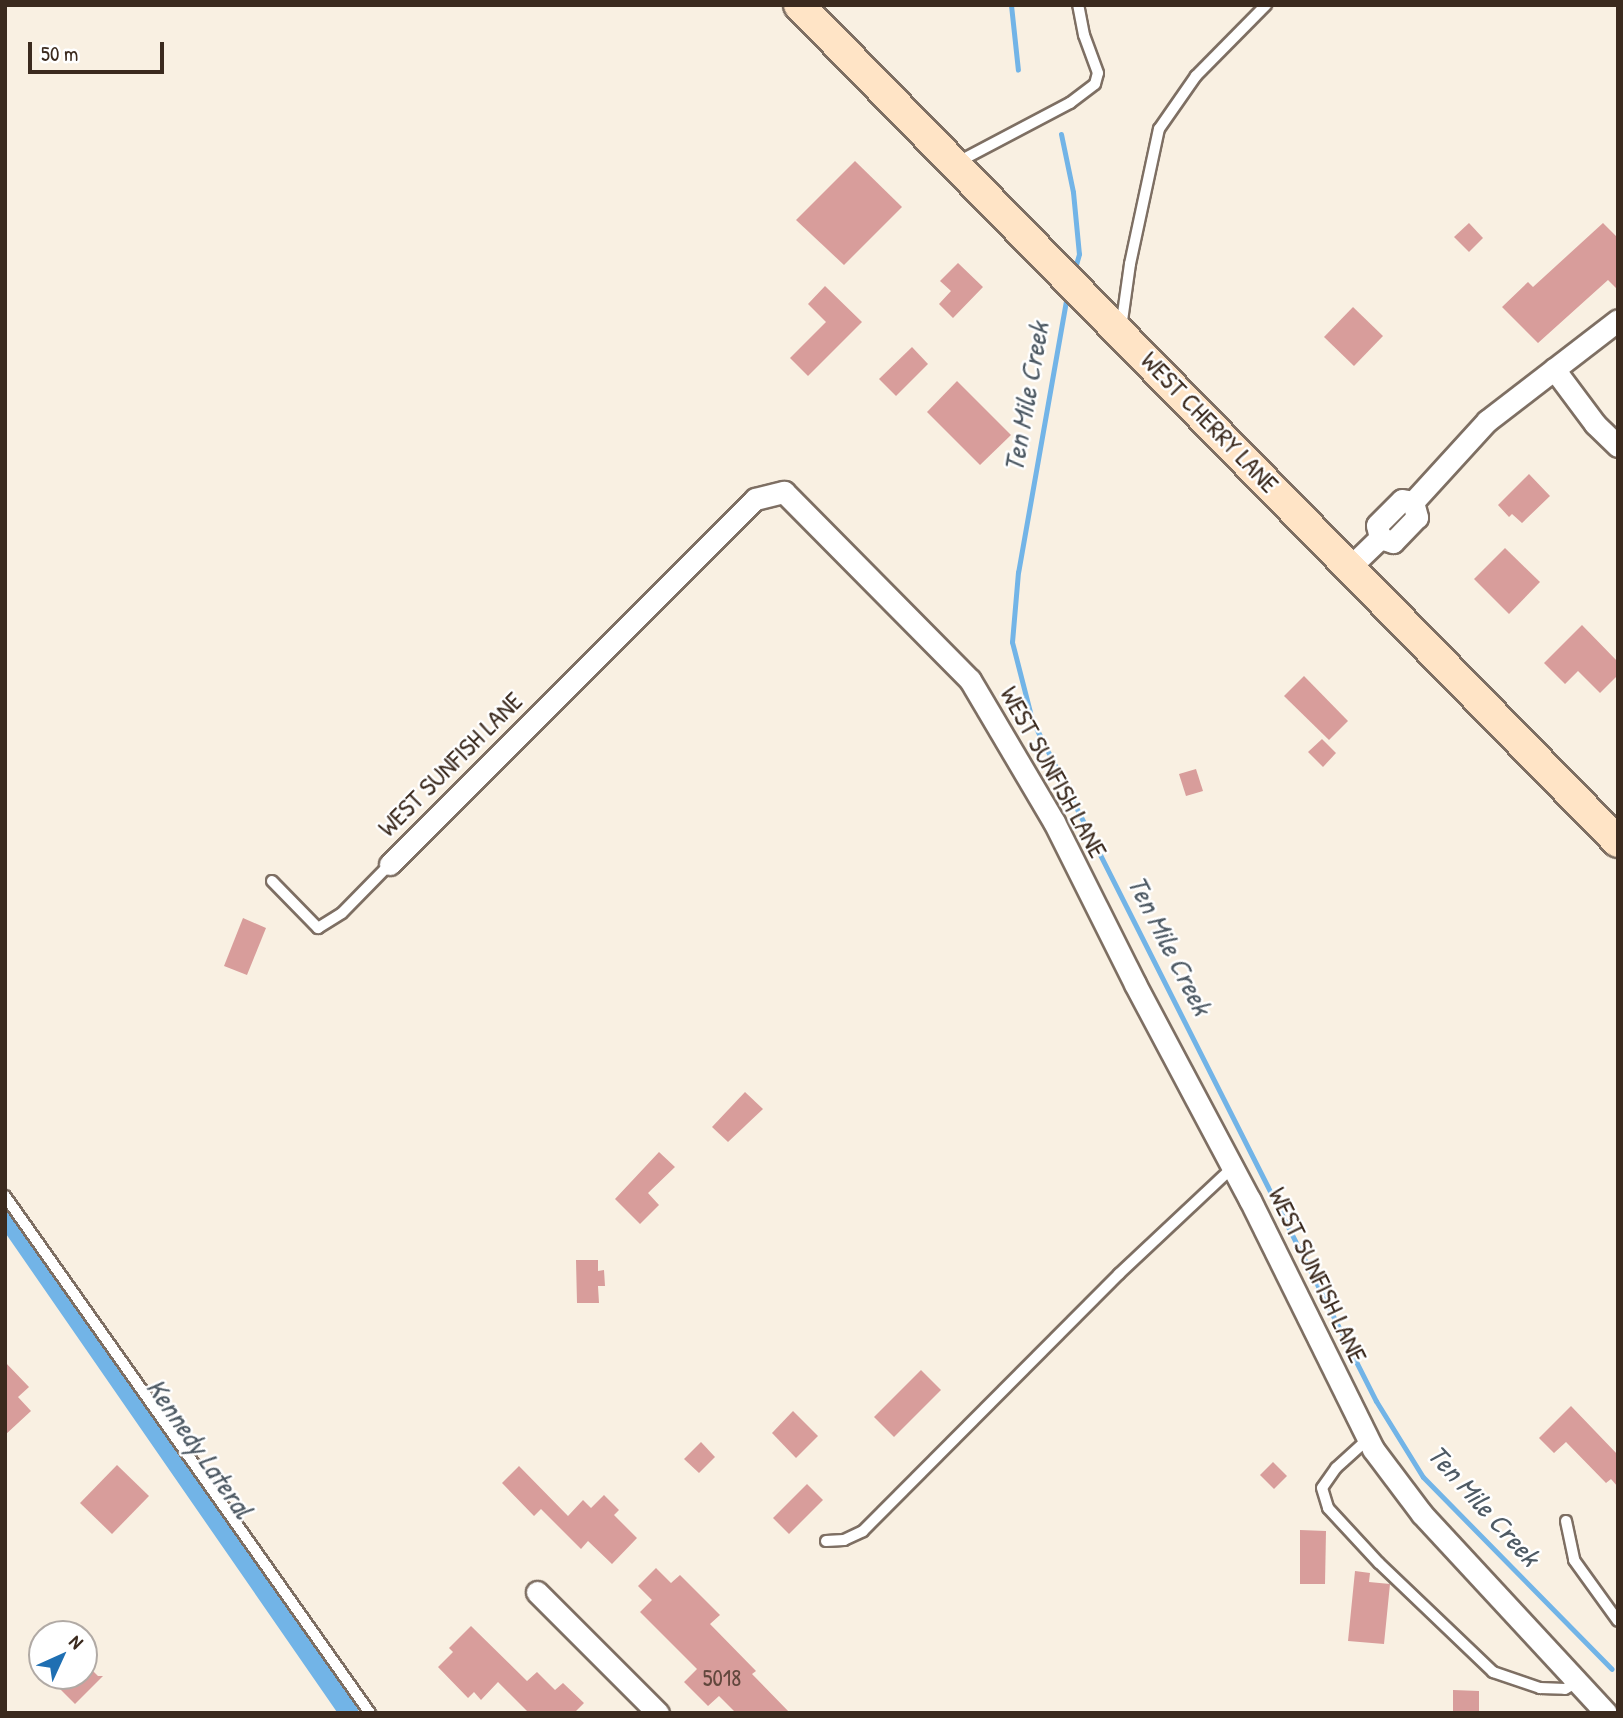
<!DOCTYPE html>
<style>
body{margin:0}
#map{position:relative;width:1623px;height:1718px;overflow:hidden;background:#f9f0e2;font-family:"Patrick Hand",sans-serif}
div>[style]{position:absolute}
.stream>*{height:5px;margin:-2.5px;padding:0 2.5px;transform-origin:2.5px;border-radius:2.5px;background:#72b4e7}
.canal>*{height:19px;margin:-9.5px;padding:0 9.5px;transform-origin:9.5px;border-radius:9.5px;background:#72b4e7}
.building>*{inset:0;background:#d89d9b}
.roads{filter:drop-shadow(2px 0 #7e6f63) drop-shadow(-2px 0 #7e6f63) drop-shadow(0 2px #7e6f63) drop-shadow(0 -2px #7e6f63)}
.lane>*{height:10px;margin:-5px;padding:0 5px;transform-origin:5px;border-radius:5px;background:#fff}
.street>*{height:21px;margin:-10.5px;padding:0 10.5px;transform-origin:10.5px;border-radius:10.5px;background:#fff}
.secondary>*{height:30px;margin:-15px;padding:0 15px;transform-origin:15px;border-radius:15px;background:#ffe4c6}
span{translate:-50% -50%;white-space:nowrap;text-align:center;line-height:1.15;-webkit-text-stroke:5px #fff;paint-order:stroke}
.number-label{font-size:23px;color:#62473d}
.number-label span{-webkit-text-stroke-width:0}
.street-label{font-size:26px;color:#3b2a1e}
.water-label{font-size:28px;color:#4e5a64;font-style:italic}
.frame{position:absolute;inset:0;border:7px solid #3b2a1e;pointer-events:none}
.north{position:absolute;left:28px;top:1620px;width:70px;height:70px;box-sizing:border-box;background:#fff;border:2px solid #b1aaa5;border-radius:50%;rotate:45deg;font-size:19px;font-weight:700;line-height:28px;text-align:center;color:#3b2a1e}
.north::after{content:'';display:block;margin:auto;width:24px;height:32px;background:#1f6fb2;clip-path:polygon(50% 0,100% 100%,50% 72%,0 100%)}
.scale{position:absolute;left:28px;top:42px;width:136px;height:32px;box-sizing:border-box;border:4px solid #3b2a1e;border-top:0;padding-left:9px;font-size:21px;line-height:24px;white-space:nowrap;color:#3b2a1e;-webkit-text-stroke:5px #fff;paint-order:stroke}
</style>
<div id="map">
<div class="stream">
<i style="left:1011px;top:5px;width:65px;rotate:83.9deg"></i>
<i style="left:1061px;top:134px;width:59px;rotate:78.3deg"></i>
<i style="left:1073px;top:192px;width:62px;rotate:84.5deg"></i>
<i style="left:1079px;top:254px;width:19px;rotate:106deg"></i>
<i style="left:1067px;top:295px;width:281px;rotate:100deg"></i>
<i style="left:1018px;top:572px;width:70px;rotate:94.9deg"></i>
<i style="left:1012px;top:642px;width:81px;rotate:75.6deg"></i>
<i style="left:1032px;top:720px;width:763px;rotate:63.2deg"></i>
<i style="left:1376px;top:1401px;width:89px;rotate:58.3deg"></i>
<i style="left:1423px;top:1477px;width:269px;rotate:45.5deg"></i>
</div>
<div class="canal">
<i style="left:5px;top:1216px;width:604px;rotate:55.31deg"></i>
</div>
<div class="building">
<i style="clip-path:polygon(855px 161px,902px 207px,844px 265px,796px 220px)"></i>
<i style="clip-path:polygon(1469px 223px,1483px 238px,1469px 252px,1454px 237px)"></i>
<i style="clip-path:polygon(1603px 223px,1618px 238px,1618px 290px,1608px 280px,1538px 343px,1502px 307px,1528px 282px,1533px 287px)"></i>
<i style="clip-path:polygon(958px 263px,983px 287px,953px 318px,939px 304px,951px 291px,940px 281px)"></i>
<i style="clip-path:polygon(825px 286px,862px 322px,808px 376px,790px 358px,826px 322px,808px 304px)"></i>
<i style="clip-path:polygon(1353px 307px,1383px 336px,1354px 366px,1324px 337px)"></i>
<i style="clip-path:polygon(912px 347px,928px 364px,896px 396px,879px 379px)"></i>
<i style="clip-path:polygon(957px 381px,1011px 435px,980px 465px,927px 412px)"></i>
<i style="clip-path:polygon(1529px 474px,1550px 496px,1522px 523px,1512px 514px,1509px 517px,1498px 505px)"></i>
<i style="clip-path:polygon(1505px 548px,1540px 582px,1509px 614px,1474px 579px)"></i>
<i style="clip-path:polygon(1582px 625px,1618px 662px,1618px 675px,1600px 693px,1578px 671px,1565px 684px,1544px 663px)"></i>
<i style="clip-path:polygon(1304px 676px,1348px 721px,1329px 740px,1284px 696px)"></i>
<i style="clip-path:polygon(1322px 739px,1336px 753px,1323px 767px,1308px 752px)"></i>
<i style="clip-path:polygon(1196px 769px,1203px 791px,1186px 796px,1179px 774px)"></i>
<i style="clip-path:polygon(243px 918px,266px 928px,247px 975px,224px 966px)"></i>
<i style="clip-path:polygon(745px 1092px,763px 1109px,728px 1142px,712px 1127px)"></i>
<i style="clip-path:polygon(659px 1152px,675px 1167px,648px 1193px,659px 1205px,640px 1224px,615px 1199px)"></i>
<i style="clip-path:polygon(576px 1260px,598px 1260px,598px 1271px,604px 1270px,605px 1286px,598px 1286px,599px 1303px,577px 1303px)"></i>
<i style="clip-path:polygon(5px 1362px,29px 1387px,18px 1397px,31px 1411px,5px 1435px)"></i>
<i style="clip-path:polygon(921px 1370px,941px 1390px,894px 1437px,874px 1417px)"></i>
<i style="clip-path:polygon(1571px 1406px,1618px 1455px,1618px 1487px,1611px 1479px,1606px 1483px,1566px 1442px,1554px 1453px,1539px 1438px)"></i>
<i style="clip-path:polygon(793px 1411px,818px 1436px,796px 1458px,772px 1433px)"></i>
<i style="clip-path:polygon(701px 1442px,715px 1457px,699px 1473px,684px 1459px)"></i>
<i style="clip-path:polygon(1273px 1462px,1287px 1476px,1274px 1489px,1260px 1475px)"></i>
<i style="clip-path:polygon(117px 1465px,149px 1496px,112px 1534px,80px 1503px)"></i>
<i style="clip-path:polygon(519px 1466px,568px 1516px,583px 1500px,591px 1508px,604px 1495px,619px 1510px,614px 1515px,637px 1538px,612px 1564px,588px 1541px,581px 1549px,541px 1509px,534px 1516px,502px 1483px)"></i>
<i style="clip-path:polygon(807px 1484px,823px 1500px,789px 1534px,773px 1518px)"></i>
<i style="clip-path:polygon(1300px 1530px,1326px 1531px,1325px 1584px,1300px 1584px)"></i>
<i style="clip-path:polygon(656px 1568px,671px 1583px,680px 1575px,720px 1615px,710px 1624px,756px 1671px,752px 1674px,790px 1713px,736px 1713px,719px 1696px,708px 1706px,684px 1682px,697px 1669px,640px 1612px,652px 1600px,638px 1586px)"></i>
<i style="clip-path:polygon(1355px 1571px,1370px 1573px,1369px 1582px,1390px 1584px,1384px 1644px,1348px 1641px)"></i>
<i style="clip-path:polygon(471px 1626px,527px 1681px,537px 1672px,555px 1690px,563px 1683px,584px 1703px,574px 1713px,529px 1713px,498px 1682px,481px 1700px,474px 1692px,468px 1698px,438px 1667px,453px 1652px,449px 1648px)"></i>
<i style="clip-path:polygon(84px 1662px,98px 1676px,103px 1676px,75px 1704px,58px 1687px,69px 1676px,84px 1676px)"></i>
<i style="clip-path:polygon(1453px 1690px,1479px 1691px,1479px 1713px,1453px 1713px)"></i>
</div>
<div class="roads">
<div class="lane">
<i style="left:958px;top:162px;width:127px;rotate:-27.8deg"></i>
<i style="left:1070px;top:103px;width:31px;rotate:-37deg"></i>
<i style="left:1095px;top:84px;width:11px;rotate:-75deg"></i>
<i style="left:1098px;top:73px;width:40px;rotate:-110.2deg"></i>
<i style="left:1084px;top:35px;width:31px;rotate:-101deg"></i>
<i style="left:1121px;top:328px;width:65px;rotate:-82deg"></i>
<i style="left:1130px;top:264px;width:138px;rotate:-77.9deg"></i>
<i style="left:1159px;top:129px;width:65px;rotate:-55.1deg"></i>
<i style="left:1196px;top:76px;width:100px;rotate:-45.4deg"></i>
<i style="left:272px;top:881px;width:66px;rotate:45.6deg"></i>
<i style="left:318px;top:928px;width:28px;rotate:-32deg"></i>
<i style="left:342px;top:913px;width:69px;rotate:-45.6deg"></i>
<i style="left:5px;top:1196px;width:633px;rotate:54.78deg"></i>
<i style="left:1368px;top:1439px;width:43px;rotate:137.8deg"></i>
<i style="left:1336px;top:1468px;width:24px;rotate:125deg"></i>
<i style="left:1322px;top:1488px;width:21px;rotate:73deg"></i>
<i style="left:1328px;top:1508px;width:75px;rotate:47.2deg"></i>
<i style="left:1379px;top:1563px;width:158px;rotate:43.7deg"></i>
<i style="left:1493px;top:1672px;width:50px;rotate:18.8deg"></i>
<i style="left:1540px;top:1688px;width:25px;rotate:2deg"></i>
<i style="left:1565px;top:1689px;width:14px;rotate:-30deg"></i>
<i style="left:1566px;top:1521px;width:40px;rotate:78deg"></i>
<i style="left:1574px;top:1560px;width:75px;rotate:54.2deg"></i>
<i style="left:826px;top:1541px;width:18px;rotate:-3deg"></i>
<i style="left:844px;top:1540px;width:21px;rotate:-25deg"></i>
<i style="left:863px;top:1531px;width:363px;rotate:-45.1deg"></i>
<i style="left:1119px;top:1274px;width:156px;rotate:-43.2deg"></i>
</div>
<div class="street">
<i style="left:1554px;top:369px;width:69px;rotate:53.3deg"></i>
<i style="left:1595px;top:424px;width:32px;rotate:44deg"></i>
<i style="left:1402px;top:500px;width:11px;rotate:10deg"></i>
<i style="left:1413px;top:502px;width:16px;rotate:75deg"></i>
<i style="left:1417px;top:517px;width:35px;rotate:134deg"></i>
<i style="left:1393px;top:542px;width:14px;rotate:-163deg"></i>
<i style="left:1380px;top:538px;width:13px;rotate:-103deg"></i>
<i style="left:1377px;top:525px;width:35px;rotate:-45deg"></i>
<i style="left:1413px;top:502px;width:110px;rotate:-47.6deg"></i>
<i style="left:1487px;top:421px;width:165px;rotate:-37.6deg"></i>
<i style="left:1350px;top:567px;width:42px;rotate:-44deg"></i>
<i style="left:390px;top:864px;width:516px;rotate:-45deg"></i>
<i style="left:755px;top:499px;width:30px;rotate:-14deg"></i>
<i style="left:784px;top:492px;width:264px;rotate:45.3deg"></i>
<i style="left:970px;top:680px;width:165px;rotate:59.4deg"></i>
<i style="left:1054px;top:822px;width:181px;rotate:63.4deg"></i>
<i style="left:1135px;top:984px;width:245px;rotate:62deg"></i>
<i style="left:1250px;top:1200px;width:278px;rotate:63.7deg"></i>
<i style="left:1373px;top:1449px;width:81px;rotate:53deg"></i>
<i style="left:1422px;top:1514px;width:271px;rotate:47.2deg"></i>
<i style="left:537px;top:1592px;width:171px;rotate:45deg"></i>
</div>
<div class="secondary">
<i style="left:799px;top:5px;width:1171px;rotate:45.62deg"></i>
</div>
</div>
<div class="number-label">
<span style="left:722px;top:1678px">5018</span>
</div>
<div class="street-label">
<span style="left:1210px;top:422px;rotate:46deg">WEST CHERRY LANE</span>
<span style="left:450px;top:764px;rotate:-45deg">WEST SUNFISH LANE</span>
<span style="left:1054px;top:772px;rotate:61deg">WEST SUNFISH LANE</span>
<span style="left:1318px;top:1275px;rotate:64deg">WEST SUNFISH LANE</span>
</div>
<div class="water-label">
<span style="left:1026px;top:397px;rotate:-80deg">Ten Mile Creek</span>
<span style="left:1170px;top:945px;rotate:63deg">Ten Mile Creek</span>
<span style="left:200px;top:1448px;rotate:55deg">Kennedy Lateral</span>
<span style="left:1484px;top:1505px;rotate:48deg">Ten Mile Creek</span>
</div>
<div class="frame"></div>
<div class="north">N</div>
<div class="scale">50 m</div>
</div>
